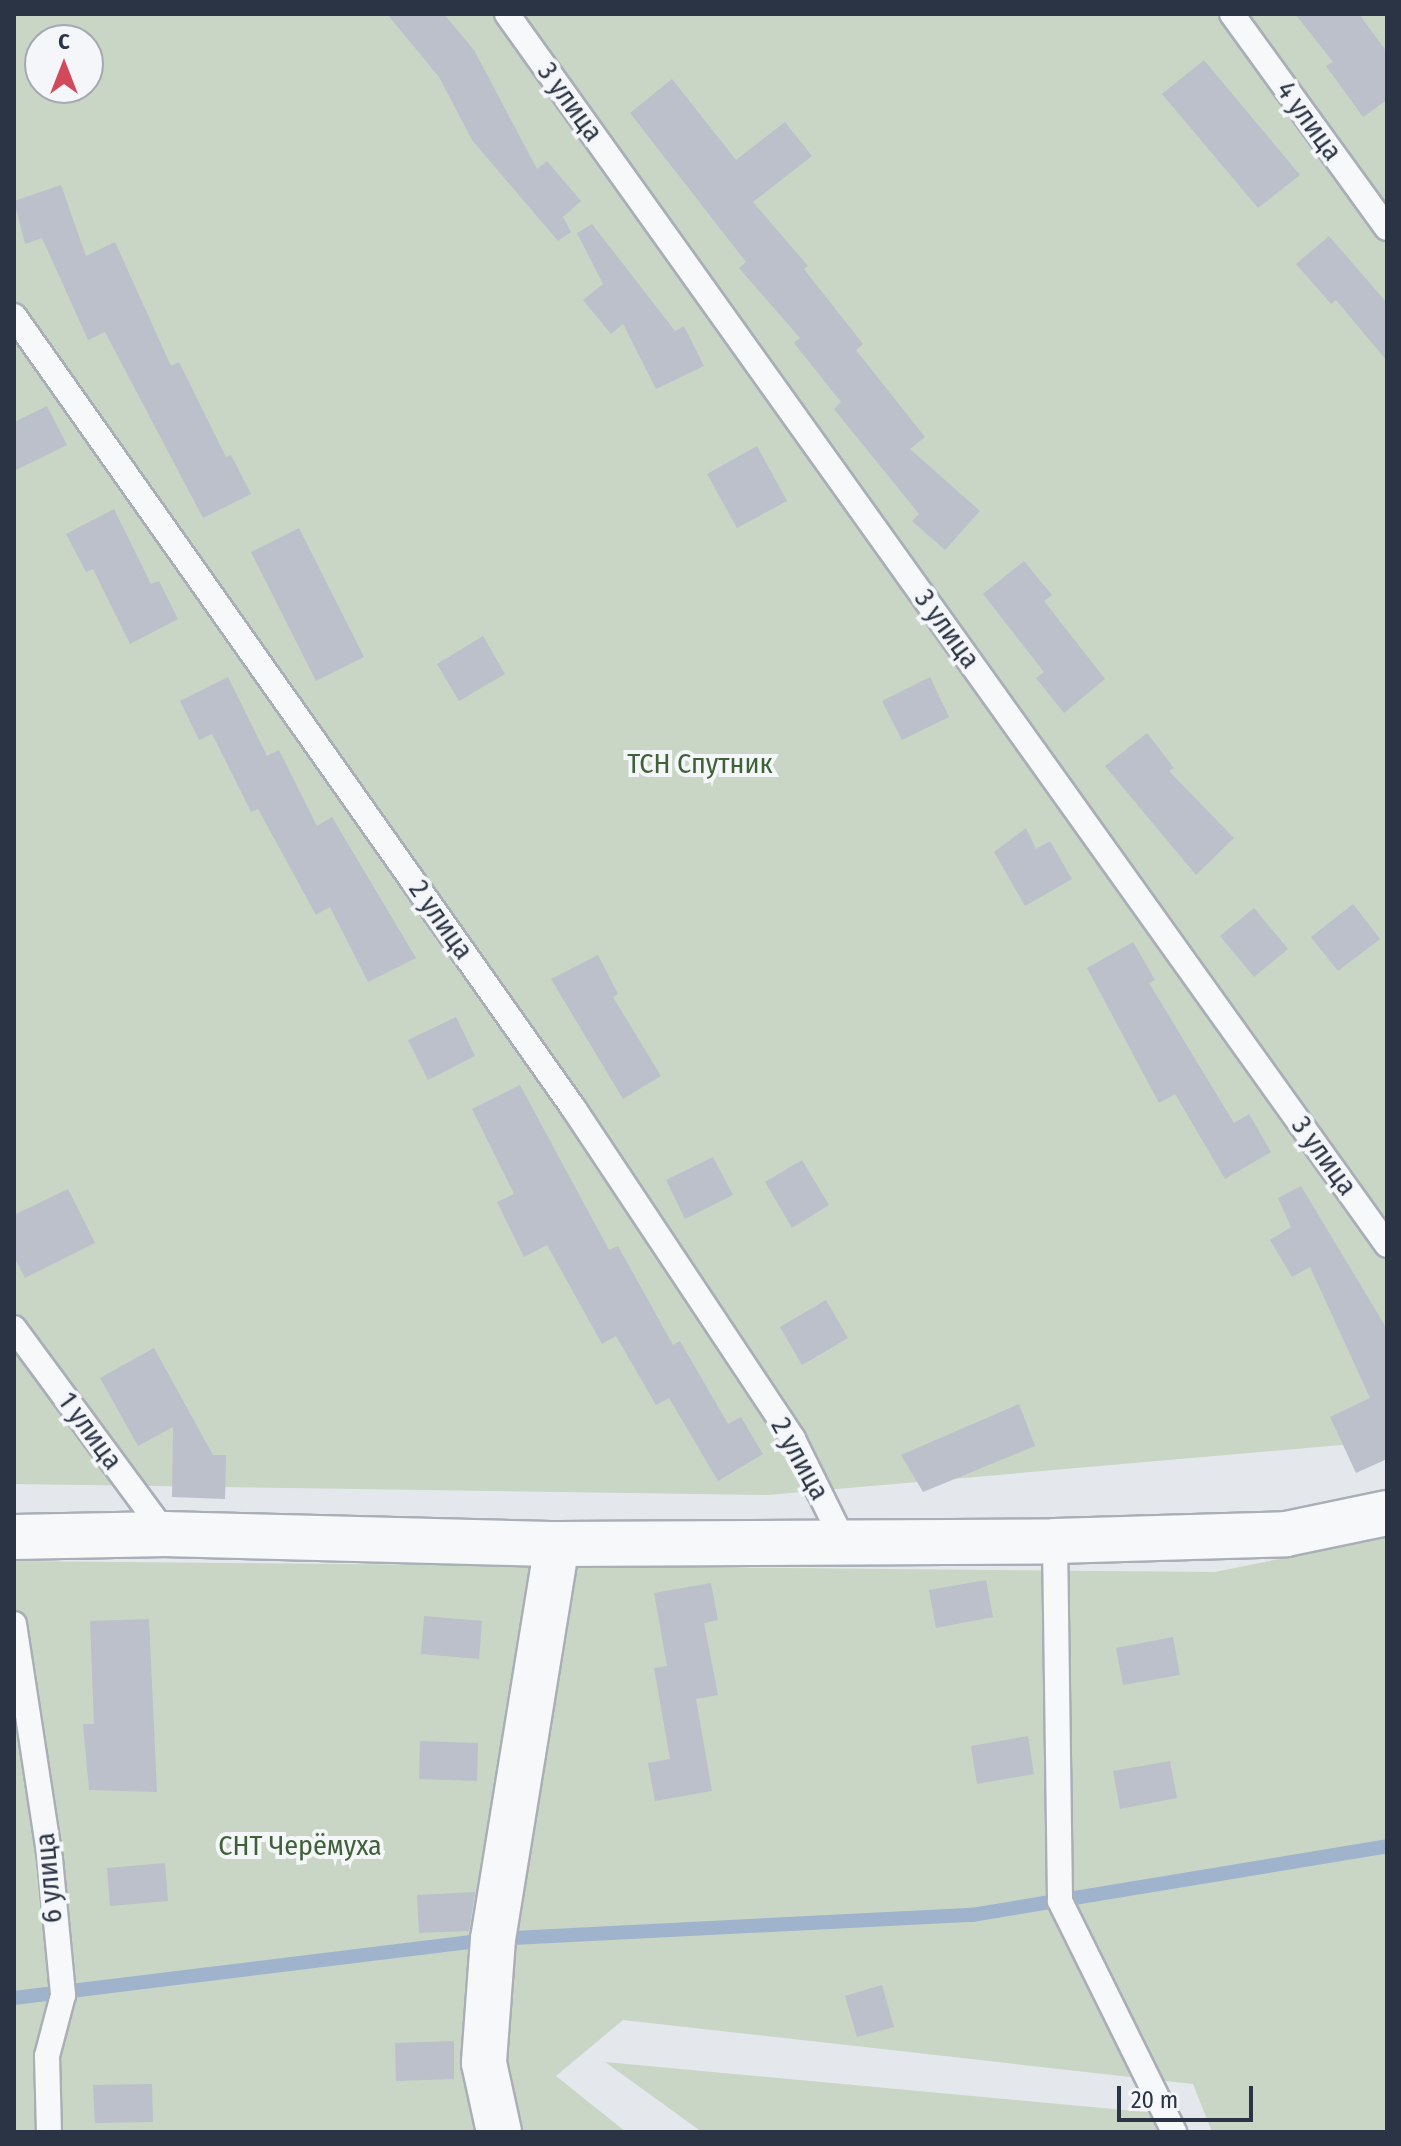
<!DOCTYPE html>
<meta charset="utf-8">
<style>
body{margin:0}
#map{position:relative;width:1401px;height:2146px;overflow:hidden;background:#e4e7ec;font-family:"Fira Sans Condensed",sans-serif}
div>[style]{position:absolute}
.green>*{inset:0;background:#c9d6c5}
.stream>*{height:14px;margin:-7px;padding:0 7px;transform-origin:7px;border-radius:7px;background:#9fb4cc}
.building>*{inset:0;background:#bbc0ca}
.roads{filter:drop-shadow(2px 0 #a9aeb7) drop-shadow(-2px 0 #a9aeb7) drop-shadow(0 2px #a9aeb7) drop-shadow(0 -2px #a9aeb7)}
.lane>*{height:24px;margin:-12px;padding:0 12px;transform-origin:12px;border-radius:12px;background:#f7f8fa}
.street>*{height:44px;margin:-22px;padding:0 22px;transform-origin:22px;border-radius:22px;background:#f7f8fa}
span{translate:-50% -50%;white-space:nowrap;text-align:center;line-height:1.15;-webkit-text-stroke:8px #f4f6f9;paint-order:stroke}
.street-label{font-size:28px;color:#2b3445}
.park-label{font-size:28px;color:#3f6138}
.frame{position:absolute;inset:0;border:16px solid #2b3445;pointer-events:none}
.north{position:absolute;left:24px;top:24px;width:80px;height:80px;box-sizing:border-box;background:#f4f6f9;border:2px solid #a4a8b1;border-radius:50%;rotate:0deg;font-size:22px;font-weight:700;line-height:32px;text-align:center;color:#2b3445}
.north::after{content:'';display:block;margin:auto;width:28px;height:36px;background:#d1495b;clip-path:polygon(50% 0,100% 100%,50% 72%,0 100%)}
.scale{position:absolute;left:1117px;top:2086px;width:136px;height:36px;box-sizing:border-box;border:4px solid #2b3445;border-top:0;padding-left:10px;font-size:24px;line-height:28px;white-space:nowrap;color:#2b3445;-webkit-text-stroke:6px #f4f6f9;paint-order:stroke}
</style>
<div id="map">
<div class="green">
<i style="clip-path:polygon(evenodd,14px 14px,1387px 14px,1387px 1441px,768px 1495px,14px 1484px,14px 14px,40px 40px,88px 40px,88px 88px,40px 88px,40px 40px)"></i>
<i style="clip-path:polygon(1387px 1537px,1387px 2132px,1212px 2132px,1193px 2084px,623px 2020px,556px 2076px,626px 2132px,14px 2132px,14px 1561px,1215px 1572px)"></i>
<i style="clip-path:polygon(605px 2062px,1167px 2114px,1174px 2132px,702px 2132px)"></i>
</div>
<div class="stream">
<i style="left:14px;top:1998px;width:483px;rotate:-7deg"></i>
<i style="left:493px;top:1939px;width:480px;rotate:-2.9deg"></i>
<i style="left:972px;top:1915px;width:421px;rotate:-9.4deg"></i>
</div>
<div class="building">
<i style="clip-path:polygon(387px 14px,444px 14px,474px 50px,537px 169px,547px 161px,581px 201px,563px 217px,571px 232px,558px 241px,472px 140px,439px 77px)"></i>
<i style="clip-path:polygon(1295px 14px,1359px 14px,1387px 52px,1387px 100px,1363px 117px,1326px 66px,1333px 62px)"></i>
<i style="clip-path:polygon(1204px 60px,1300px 175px,1258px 208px,1162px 94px)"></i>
<i style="clip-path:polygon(672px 79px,736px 160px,785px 122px,812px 156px,753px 202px,808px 266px,804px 269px,863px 344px,856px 350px,925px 437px,910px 449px,980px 511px,945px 550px,912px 521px,919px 514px,834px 409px,841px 402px,794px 343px,800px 338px,739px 268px,746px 262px,630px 113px)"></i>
<i style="clip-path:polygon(61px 185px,86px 256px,115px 242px,171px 366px,179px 362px,226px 457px,231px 455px,251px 494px,203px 518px,105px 332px,88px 340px,42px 238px,25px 244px,14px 201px)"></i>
<i style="clip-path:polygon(592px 224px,675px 331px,684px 326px,704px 366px,656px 389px,623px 324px,611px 334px,583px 300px,603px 284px,577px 233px)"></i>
<i style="clip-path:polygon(1329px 236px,1387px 303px,1387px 361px,1336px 300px,1331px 304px,1296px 264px)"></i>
<i style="clip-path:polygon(47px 406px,67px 445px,14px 471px,14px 422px)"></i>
<i style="clip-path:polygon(757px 446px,787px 501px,737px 528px,707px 474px)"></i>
<i style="clip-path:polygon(114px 509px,151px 584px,159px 581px,178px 619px,130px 644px,93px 569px,86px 572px,66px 534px)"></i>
<i style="clip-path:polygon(299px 528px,364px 657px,316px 681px,251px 552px)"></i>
<i style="clip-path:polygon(1024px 561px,1052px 595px,1044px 601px,1105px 679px,1064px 713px,1036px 678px,1044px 672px,983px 594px)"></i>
<i style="clip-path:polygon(483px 636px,505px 674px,459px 701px,437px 664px)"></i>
<i style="clip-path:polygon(228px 677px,267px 756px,279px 750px,317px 826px,332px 817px,416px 958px,368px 982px,330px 907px,316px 915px,258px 809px,251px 812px,212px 734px,199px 740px,180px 701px)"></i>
<i style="clip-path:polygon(930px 677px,949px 717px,902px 740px,882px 701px)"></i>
<i style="clip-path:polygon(1147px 733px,1174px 768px,1169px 771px,1234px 838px,1196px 875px,1105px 766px)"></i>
<i style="clip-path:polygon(1026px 828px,1036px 849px,1050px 841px,1072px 879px,1025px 906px,994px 852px)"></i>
<i style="clip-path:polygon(1353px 904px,1380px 939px,1338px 971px,1311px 937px)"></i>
<i style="clip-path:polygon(1254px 908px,1288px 949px,1254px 977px,1220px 936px)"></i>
<i style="clip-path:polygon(1133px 942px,1155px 980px,1149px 983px,1234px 1123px,1249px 1114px,1271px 1152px,1225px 1179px,1175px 1094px,1159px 1103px,1087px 968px)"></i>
<i style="clip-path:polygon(598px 955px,618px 994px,613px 997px,661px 1076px,623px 1099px,551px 979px)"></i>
<i style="clip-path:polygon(456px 1017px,475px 1056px,428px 1080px,408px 1040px)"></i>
<i style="clip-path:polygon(520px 1085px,609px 1250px,618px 1246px,673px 1345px,680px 1341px,728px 1424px,741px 1417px,763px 1454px,718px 1481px,669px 1398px,656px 1405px,616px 1336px,602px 1344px,547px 1245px,524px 1257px,497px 1202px,514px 1194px,472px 1109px)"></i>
<i style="clip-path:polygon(713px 1157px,733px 1195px,685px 1219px,666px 1180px)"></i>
<i style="clip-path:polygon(802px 1160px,829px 1205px,792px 1228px,765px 1182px)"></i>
<i style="clip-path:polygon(1301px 1186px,1387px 1329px,1387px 1459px,1356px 1473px,1330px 1417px,1370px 1398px,1310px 1267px,1292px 1277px,1270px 1240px,1291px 1227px,1278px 1198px)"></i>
<i style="clip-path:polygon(68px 1189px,95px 1243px,25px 1278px,14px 1257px,14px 1215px)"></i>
<i style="clip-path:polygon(826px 1300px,848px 1338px,802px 1365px,780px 1327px)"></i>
<i style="clip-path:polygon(154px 1348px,213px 1455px,226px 1455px,225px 1499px,172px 1497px,173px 1427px,138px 1446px,100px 1378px)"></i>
<i style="clip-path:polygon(1019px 1404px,1035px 1446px,923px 1492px,901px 1455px)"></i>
<i style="clip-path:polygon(986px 1580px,993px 1617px,936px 1628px,929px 1590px)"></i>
<i style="clip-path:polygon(711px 1583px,718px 1620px,704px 1623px,718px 1695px,696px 1699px,712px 1791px,655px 1801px,648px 1763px,670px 1759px,654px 1668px,667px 1666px,654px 1593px)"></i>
<i style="clip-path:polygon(424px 1616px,482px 1621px,479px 1659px,421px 1654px)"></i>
<i style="clip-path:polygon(149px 1619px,157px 1792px,89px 1790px,83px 1724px,94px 1724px,90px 1621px)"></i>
<i style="clip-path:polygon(1173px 1637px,1180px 1675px,1123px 1685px,1116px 1648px)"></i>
<i style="clip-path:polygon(1028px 1736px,1034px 1774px,977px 1784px,971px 1746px)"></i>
<i style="clip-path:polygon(420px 1741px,478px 1743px,477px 1781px,419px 1779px)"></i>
<i style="clip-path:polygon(1170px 1761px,1177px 1798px,1120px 1809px,1113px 1771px)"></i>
<i style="clip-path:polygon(165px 1863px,168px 1901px,110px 1906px,107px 1868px)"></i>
<i style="clip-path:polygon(475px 1892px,469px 1931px,419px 1933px,417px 1895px)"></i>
<i style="clip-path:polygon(882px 1985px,894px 2027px,857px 2037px,845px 1996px)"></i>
<i style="clip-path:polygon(454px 2041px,454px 2079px,396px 2081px,395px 2043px)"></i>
<i style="clip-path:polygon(152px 2084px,153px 2122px,95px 2123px,93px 2085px)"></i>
</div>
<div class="roads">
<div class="lane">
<i style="left:507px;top:14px;width:1513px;rotate:54.44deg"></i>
<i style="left:1232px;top:14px;width:264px;rotate:54.1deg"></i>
<i style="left:14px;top:316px;width:971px;rotate:54.77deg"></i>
<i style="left:574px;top:1109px;width:396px;rotate:56.4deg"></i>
<i style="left:793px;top:1439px;width:113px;rotate:63.7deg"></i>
<i style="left:14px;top:1328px;width:256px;rotate:53.6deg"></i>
<i style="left:1055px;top:1541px;width:360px;rotate:89.2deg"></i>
<i style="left:1060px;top:1901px;width:258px;rotate:63.7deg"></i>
<i style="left:14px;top:1624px;width:238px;rotate:81.3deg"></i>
<i style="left:50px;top:1859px;width:137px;rotate:84.5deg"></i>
<i style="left:63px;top:1995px;width:63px;rotate:104.7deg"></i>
<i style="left:47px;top:2056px;width:76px;rotate:88.5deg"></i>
</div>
<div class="street">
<i style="left:14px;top:1537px;width:152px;rotate:-1.1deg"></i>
<i style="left:166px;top:1534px;width:391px;rotate:1.5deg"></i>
<i style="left:557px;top:1544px;width:400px;rotate:99.2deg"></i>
<i style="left:493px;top:1939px;width:124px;rotate:94.2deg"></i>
<i style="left:484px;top:2063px;width:71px;rotate:77.7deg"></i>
<i style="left:557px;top:1544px;width:498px;rotate:-0.3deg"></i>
<i style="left:1055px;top:1541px;width:231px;rotate:-1.7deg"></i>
<i style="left:1286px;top:1534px;width:103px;rotate:-11.7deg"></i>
</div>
</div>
<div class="street-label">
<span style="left:570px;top:102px;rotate:54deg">3 улица</span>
<span style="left:1309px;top:121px;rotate:54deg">4 улица</span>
<span style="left:947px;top:629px;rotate:54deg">3 улица</span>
<span style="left:441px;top:920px;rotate:55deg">2 улица</span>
<span style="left:1324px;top:1156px;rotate:54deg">3 улица</span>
<span style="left:90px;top:1431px;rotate:54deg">1 улица</span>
<span style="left:800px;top:1459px;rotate:61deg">2 улица</span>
<span style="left:49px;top:1878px;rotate:-95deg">6 улица</span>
</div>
<div class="park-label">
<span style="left:700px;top:764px">ТСН Спутник</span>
<span style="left:300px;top:1846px">СНТ Черёмуха</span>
</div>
<div class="frame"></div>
<div class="north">С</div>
<div class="scale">20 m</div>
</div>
